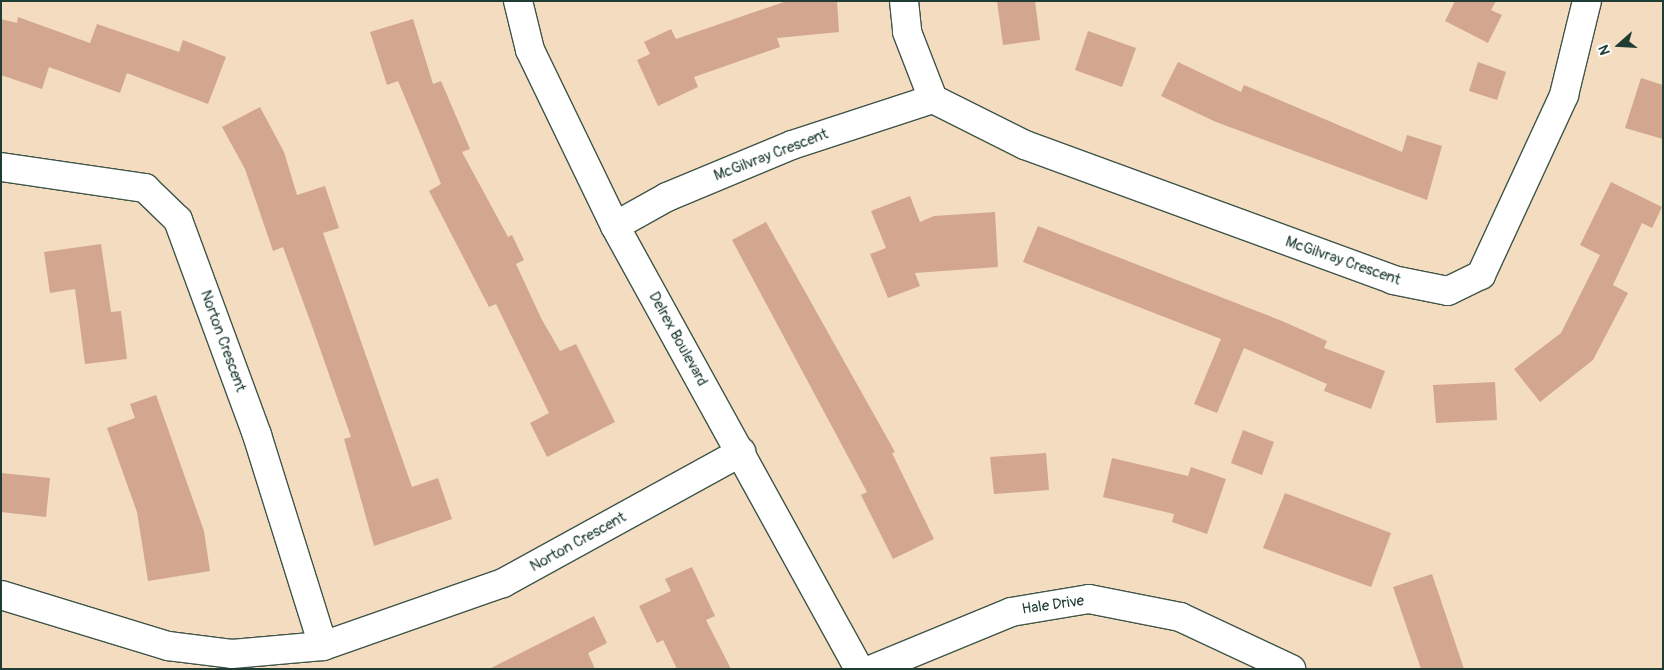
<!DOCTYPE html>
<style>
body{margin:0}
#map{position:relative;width:1664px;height:670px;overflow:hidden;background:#f3dcbf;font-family:Pangolin,sans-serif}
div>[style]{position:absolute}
.building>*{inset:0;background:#d3a68f}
.roads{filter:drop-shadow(1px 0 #3f5549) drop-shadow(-1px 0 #3f5549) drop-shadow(0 1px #3f5549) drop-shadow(0 -1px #3f5549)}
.minor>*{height:28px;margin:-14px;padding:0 14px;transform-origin:14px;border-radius:14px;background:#fff}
span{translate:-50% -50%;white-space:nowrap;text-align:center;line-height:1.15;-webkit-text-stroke:4px #fff;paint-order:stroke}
.street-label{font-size:15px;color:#1f3d34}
.frame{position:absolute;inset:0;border:2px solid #1f3d34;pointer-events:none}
.north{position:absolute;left:1594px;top:20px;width:50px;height:50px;-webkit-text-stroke:4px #fff;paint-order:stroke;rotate:251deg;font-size:14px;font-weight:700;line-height:20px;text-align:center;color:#1f3d34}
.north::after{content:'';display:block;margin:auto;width:18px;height:22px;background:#1f3d34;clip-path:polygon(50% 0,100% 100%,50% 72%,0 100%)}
</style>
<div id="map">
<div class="building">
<i style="clip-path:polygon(787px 1px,837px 1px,839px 32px,777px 38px,780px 47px,694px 77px,698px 87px,658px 106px,637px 60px,650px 54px,644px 42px,671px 29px,676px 39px)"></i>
<i style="clip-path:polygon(997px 1px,1035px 1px,1040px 40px,1003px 45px)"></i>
<i style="clip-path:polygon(1455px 1px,1496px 1px,1491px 10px,1502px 15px,1488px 43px,1445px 21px)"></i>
<i style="clip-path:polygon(18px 17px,90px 43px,97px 24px,179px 52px,183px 40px,226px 57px,208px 104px,127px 73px,120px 93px,49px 67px,42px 89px,1px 75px,1px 19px,17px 23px)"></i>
<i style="clip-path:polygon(413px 19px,433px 84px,441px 81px,470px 149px,462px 152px,508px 237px,512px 235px,524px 260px,516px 264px,542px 320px,560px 351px,576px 344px,615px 422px,547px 457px,530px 423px,549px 413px,496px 304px,489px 307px,429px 191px,441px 184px,398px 81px,387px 85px,370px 32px)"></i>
<i style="clip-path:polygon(1088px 31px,1136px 48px,1122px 87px,1075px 70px)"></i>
<i style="clip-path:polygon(1178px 62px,1241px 92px,1244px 85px,1402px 152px,1407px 135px,1442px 146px,1427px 200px,1216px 122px,1161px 96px)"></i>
<i style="clip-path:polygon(1478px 62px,1506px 72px,1497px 100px,1469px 91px)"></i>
<i style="clip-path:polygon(1641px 78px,1663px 85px,1663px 139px,1625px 128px)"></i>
<i style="clip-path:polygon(260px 107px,284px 152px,297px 195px,325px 186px,339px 228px,323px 233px,412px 487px,438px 478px,452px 519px,374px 546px,344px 439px,351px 437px,312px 326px,283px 247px,273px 251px,245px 169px,222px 127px)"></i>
<i style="clip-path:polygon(1611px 182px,1662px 207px,1652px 228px,1642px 223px,1613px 285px,1628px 293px,1593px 360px,1540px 402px,1514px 369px,1561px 333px,1600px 255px,1580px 245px)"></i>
<i style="clip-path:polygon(910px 196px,920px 222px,934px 216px,995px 212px,998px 267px,915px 273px,920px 286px,888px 298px,870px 254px,886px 248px,871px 211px)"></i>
<i style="clip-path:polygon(766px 222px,895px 452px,892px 453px,934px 539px,893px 559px,861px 495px,867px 492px,732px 240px)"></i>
<i style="clip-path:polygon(1038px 226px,1282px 321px,1327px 341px,1324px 348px,1385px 371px,1371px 409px,1324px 391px,1327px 384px,1244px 348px,1217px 413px,1194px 404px,1221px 339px,1023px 262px)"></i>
<i style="clip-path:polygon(101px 244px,111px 312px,121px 311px,127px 359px,85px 364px,75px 289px,50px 293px,44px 252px)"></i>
<i style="clip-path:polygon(1495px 382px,1497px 420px,1436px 423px,1433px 385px)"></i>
<i style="clip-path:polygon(156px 395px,204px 531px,210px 571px,148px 581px,137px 512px,107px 428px,135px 418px,130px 404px)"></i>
<i style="clip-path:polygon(1243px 430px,1274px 442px,1262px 475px,1231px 463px)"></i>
<i style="clip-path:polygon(1046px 453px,1049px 490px,994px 494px,990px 457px)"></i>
<i style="clip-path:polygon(1112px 458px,1188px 476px,1191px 467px,1226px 479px,1207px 534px,1172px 522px,1174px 514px,1103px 497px)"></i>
<i style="clip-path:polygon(1px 473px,50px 478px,46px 517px,1px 512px)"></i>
<i style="clip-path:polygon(1285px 493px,1391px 533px,1371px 587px,1263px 548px)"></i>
<i style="clip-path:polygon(692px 567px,715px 616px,706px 620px,731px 669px,677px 669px,663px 640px,657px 643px,639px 606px,671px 591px,665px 579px)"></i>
<i style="clip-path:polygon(1432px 574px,1464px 669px,1421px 669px,1393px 587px)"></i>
<i style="clip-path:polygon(594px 616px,607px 643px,588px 653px,595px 669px,489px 669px)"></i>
</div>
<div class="roads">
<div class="minor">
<i style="left:518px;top:1px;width:50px;rotate:76.2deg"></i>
<i style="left:530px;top:50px;width:195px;rotate:64.2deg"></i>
<i style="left:615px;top:226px;width:506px;rotate:61.15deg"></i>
<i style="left:904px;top:1px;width:31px;rotate:84deg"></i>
<i style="left:907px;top:32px;width:72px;rotate:68.8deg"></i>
<i style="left:933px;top:99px;width:103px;rotate:26.6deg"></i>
<i style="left:1025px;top:145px;width:392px;rotate:20.1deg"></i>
<i style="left:1393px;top:280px;width:56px;rotate:11.3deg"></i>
<i style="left:1448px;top:291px;width:37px;rotate:-26deg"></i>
<i style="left:1481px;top:275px;width:198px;rotate:-65.2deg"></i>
<i style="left:1564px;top:95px;width:97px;rotate:-76.3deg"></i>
<i style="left:1px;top:167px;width:146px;rotate:8.3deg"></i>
<i style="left:145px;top:188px;width:46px;rotate:44.1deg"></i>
<i style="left:178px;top:220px;width:229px;rotate:69.8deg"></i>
<i style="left:257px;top:435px;width:221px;rotate:72.6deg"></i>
<i style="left:615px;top:226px;width:60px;rotate:-29.1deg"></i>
<i style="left:667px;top:197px;width:135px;rotate:-22.6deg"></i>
<i style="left:792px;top:145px;width:148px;rotate:-18.1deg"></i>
<i style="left:1px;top:595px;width:175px;rotate:17deg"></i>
<i style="left:168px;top:646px;width:64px;rotate:7.1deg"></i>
<i style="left:232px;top:654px;width:91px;rotate:-5deg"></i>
<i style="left:323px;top:646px;width:191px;rotate:-19.3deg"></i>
<i style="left:503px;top:583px;width:272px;rotate:-28.8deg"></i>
<i style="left:873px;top:669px;width:149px;rotate:-22.4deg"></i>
<i style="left:1011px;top:612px;width:79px;rotate:-9.5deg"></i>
<i style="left:1089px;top:599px;width:93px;rotate:11.2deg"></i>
<i style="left:1180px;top:617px;width:123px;rotate:25.1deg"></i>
</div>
</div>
<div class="street-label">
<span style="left:771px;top:155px;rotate:-21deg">McGilvray Crescent</span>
<span style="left:1343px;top:261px;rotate:19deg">McGilvray Crescent</span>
<span style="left:678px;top:339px;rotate:61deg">Delrex Boulevard</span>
<span style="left:223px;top:341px;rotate:70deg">Norton Crescent</span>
<span style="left:578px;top:542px;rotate:-29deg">Norton Crescent</span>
<span style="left:1053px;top:605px;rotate:-8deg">Hale Drive</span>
</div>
<div class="frame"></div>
<div class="north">N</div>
</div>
